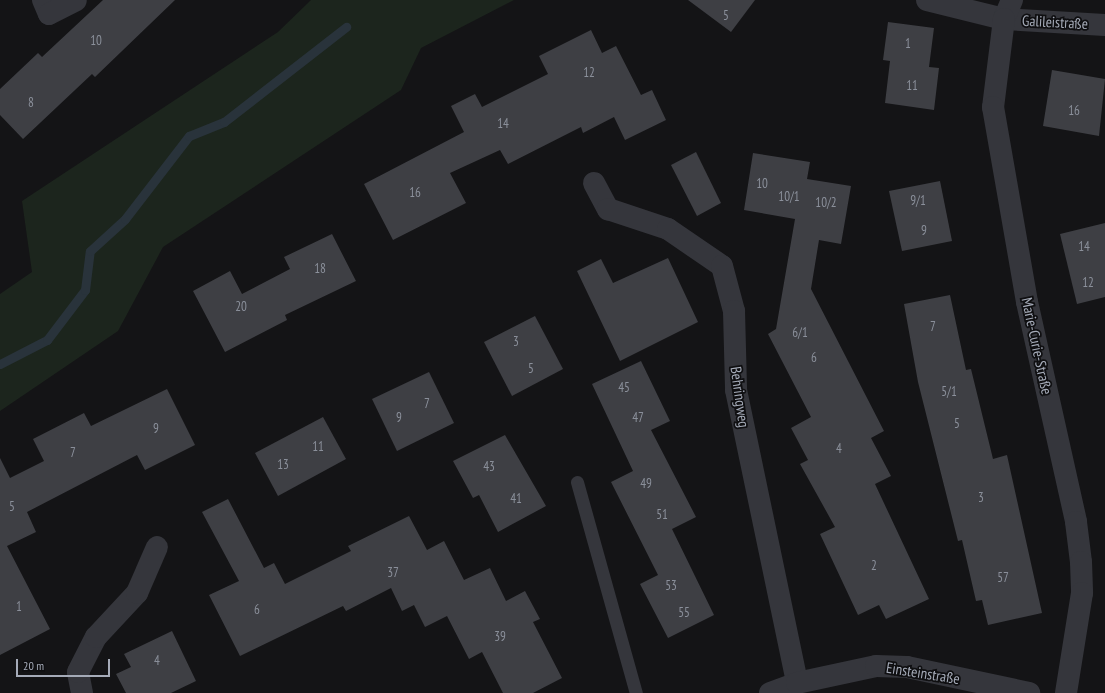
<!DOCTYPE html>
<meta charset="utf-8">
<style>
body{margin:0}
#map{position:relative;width:1105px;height:693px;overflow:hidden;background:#141416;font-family:"PT Sans Narrow",sans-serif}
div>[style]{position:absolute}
.green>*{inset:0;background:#1c251d}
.stream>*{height:9px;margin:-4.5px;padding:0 4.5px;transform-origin:4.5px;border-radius:4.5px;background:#29333b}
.building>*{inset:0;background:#3e3f44}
.lane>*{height:13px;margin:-6.5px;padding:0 6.5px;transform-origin:6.5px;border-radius:6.5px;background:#35363c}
.street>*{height:22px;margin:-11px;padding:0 11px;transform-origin:11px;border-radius:11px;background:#35363c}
span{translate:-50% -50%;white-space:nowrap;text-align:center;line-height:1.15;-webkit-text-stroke:3.5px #0f0f11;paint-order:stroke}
.number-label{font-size:13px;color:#8b909b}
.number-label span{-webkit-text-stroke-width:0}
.street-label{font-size:15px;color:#a5abb8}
.scale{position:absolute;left:16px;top:659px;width:94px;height:18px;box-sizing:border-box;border:2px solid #a5abb8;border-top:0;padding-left:5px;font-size:12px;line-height:14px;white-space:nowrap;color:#a5abb8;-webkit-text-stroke:3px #0f0f11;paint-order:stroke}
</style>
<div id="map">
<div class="green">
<i style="clip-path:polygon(311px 0,514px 0,421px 48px,401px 90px,163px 247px,118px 331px,0 411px,0 294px,32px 272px,22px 201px,278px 32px)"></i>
</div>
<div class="stream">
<i style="left:0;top:364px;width:53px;rotate:-27.1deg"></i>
<i style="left:47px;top:340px;width:63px;rotate:-52.8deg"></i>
<i style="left:85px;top:290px;width:39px;rotate:-83deg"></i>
<i style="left:90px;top:251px;width:47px;rotate:-42.4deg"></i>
<i style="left:125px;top:219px;width:105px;rotate:-52.4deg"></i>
<i style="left:189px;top:136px;width:38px;rotate:-22deg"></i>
<i style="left:224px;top:122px;width:155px;rotate:-37.9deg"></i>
</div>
<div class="building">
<i style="clip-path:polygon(103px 0,175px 0,95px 77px,92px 74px,23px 139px,0 115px,0 89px,38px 53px,42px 57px)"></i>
<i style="clip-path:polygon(688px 0,755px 0,731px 32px)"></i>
<i style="clip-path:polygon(888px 22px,934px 28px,929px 67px,939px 68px,934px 110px,885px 103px,890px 61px,883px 60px)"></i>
<i style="clip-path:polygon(591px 30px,602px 53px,616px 46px,641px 95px,652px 90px,666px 120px,625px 140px,614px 117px,583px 133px,581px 127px,508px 164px,500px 150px,450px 173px,466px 203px,393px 240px,364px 184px,464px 132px,451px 106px,475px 94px,482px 107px,548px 74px,539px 56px)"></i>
<i style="clip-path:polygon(1052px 70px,1105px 79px,1099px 136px,1043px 126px)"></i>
<i style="clip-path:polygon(696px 152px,721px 203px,697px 216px,671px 165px)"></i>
<i style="clip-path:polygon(753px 153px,810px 162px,807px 179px,851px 186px,841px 244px,819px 240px,811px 289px,884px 431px,871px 438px,891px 476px,875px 484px,929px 599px,886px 619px,879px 605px,858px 615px,820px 534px,835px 527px,800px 464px,808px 460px,791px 428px,811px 417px,768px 334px,776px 329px,795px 219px,744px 210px)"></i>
<i style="clip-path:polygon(940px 181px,952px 241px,902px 251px,889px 191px)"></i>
<i style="clip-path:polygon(1105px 223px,1105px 297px,1077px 304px,1060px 234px)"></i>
<i style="clip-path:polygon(332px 234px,356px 281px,285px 315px,287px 320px,225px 352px,193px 291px,230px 271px,242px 294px,290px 269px,284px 257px)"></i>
<i style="clip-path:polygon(668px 258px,698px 322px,620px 361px,577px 271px,601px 259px,613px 283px)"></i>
<i style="clip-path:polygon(950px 295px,966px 370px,971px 369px,993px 459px,1007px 455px,1042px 613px,988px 625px,982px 600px,976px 601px,962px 540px,958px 541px,918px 382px,904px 304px)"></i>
<i style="clip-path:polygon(535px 316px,563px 369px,512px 396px,484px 342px)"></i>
<i style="clip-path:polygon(641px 361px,670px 421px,651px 430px,696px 517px,672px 529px,714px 615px,668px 638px,640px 584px,658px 575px,611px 482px,633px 471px,592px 384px)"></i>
<i style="clip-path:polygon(429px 372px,454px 423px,397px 451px,372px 399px)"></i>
<i style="clip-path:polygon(167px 389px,195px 445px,145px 470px,137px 455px,27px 512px,36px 532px,7px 546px,50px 629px,0 655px,0 458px,10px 478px,44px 461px,33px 439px,84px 413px,91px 426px)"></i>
<i style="clip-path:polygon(323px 417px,346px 459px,278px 496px,255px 453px)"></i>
<i style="clip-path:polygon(505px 435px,546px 506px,498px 532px,479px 495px,473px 498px,453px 461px)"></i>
<i style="clip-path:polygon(228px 499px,264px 568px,274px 563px,285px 584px,351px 551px,348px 546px,409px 516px,427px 550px,444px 541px,464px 580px,490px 568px,506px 601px,525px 591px,540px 619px,533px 622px,562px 678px,533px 693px,503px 693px,482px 652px,469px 659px,447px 616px,425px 627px,414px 605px,402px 611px,391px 588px,346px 611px,343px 606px,240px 656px,209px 595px,239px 581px,202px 512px)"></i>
<i style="clip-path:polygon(172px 631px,196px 681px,171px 693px,126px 693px,116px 674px,131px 667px,124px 654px)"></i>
</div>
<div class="lane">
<i style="left:577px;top:482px;width:219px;rotate:74.4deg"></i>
</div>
<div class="street">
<i style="left:43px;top:0;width:15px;rotate:67deg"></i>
<i style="left:49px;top:14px;width:30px;rotate:-27deg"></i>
<i style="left:927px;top:0;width:79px;rotate:13.9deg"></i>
<i style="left:1004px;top:19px;width:101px;rotate:3.4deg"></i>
<i style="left:1012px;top:0;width:21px;rotate:113deg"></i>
<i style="left:1004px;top:19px;width:89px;rotate:97.1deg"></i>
<i style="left:993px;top:107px;width:198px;rotate:80.1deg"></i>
<i style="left:1027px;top:302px;width:225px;rotate:77.4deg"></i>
<i style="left:1076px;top:522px;width:40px;rotate:82.9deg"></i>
<i style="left:1081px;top:562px;width:31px;rotate:88deg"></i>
<i style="left:1082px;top:593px;width:101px;rotate:99.1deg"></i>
<i style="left:594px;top:183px;width:30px;rotate:62deg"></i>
<i style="left:608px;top:209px;width:63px;rotate:18.4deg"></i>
<i style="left:668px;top:229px;width:65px;rotate:34.4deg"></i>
<i style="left:722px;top:266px;width:47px;rotate:75.1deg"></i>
<i style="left:734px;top:311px;width:79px;rotate:88.5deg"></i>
<i style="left:736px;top:390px;width:299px;rotate:78.2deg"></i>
<i style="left:82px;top:693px;width:21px;rotate:-101deg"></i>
<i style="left:78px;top:672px;width:39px;rotate:-63deg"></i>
<i style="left:96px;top:637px;width:60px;rotate:-47deg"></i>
<i style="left:137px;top:593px;width:50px;rotate:-66.5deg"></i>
<i style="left:770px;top:693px;width:29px;rotate:-20deg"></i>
<i style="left:797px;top:683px;width:81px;rotate:-12.1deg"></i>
<i style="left:876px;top:666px;width:31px;rotate:2deg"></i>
<i style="left:907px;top:667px;width:125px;rotate:12deg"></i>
</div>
<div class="number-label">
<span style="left:726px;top:16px">5</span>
<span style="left:96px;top:41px">10</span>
<span style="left:908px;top:44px">1</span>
<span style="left:589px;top:73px">12</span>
<span style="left:912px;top:86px">11</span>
<span style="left:31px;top:103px">8</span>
<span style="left:1074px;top:111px">16</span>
<span style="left:503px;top:124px">14</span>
<span style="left:762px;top:184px">10</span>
<span style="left:415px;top:193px">16</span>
<span style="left:789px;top:197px">10/1</span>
<span style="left:918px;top:201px">9/1</span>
<span style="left:826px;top:203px">10/2</span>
<span style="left:924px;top:231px">9</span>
<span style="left:1084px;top:247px">14</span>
<span style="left:320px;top:269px">18</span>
<span style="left:1088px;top:283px">12</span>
<span style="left:241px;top:307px">20</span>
<span style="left:933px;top:327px">7</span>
<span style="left:800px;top:333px">6/1</span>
<span style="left:516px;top:342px">3</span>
<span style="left:814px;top:358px">6</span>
<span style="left:531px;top:369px">5</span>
<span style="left:624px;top:388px">45</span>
<span style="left:949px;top:392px">5/1</span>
<span style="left:427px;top:404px">7</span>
<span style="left:399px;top:418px">9</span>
<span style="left:638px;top:418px">47</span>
<span style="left:957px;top:424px">5</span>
<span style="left:156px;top:429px">9</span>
<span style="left:318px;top:447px">11</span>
<span style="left:839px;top:449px">4</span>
<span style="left:73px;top:453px">7</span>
<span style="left:283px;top:465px">13</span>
<span style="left:489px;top:467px">43</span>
<span style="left:646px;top:484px">49</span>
<span style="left:981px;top:498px">3</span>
<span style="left:516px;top:499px">41</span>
<span style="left:12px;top:507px">5</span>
<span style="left:662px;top:515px">51</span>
<span style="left:874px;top:566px">2</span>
<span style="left:393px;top:573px">37</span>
<span style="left:1003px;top:578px">57</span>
<span style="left:671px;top:586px">53</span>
<span style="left:19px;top:607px">1</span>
<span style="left:257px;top:610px">6</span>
<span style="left:684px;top:613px">55</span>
<span style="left:500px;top:637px">39</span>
<span style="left:157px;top:661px">4</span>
</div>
<div class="street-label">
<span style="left:1055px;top:22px;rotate:3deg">Galileistraße</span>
<span style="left:1037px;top:346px;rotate:78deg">Marie-Curie-Straße</span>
<span style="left:740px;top:397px;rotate:82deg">Behringweg</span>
<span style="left:923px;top:673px;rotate:9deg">Einsteinstraße</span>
</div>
<div class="scale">20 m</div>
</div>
